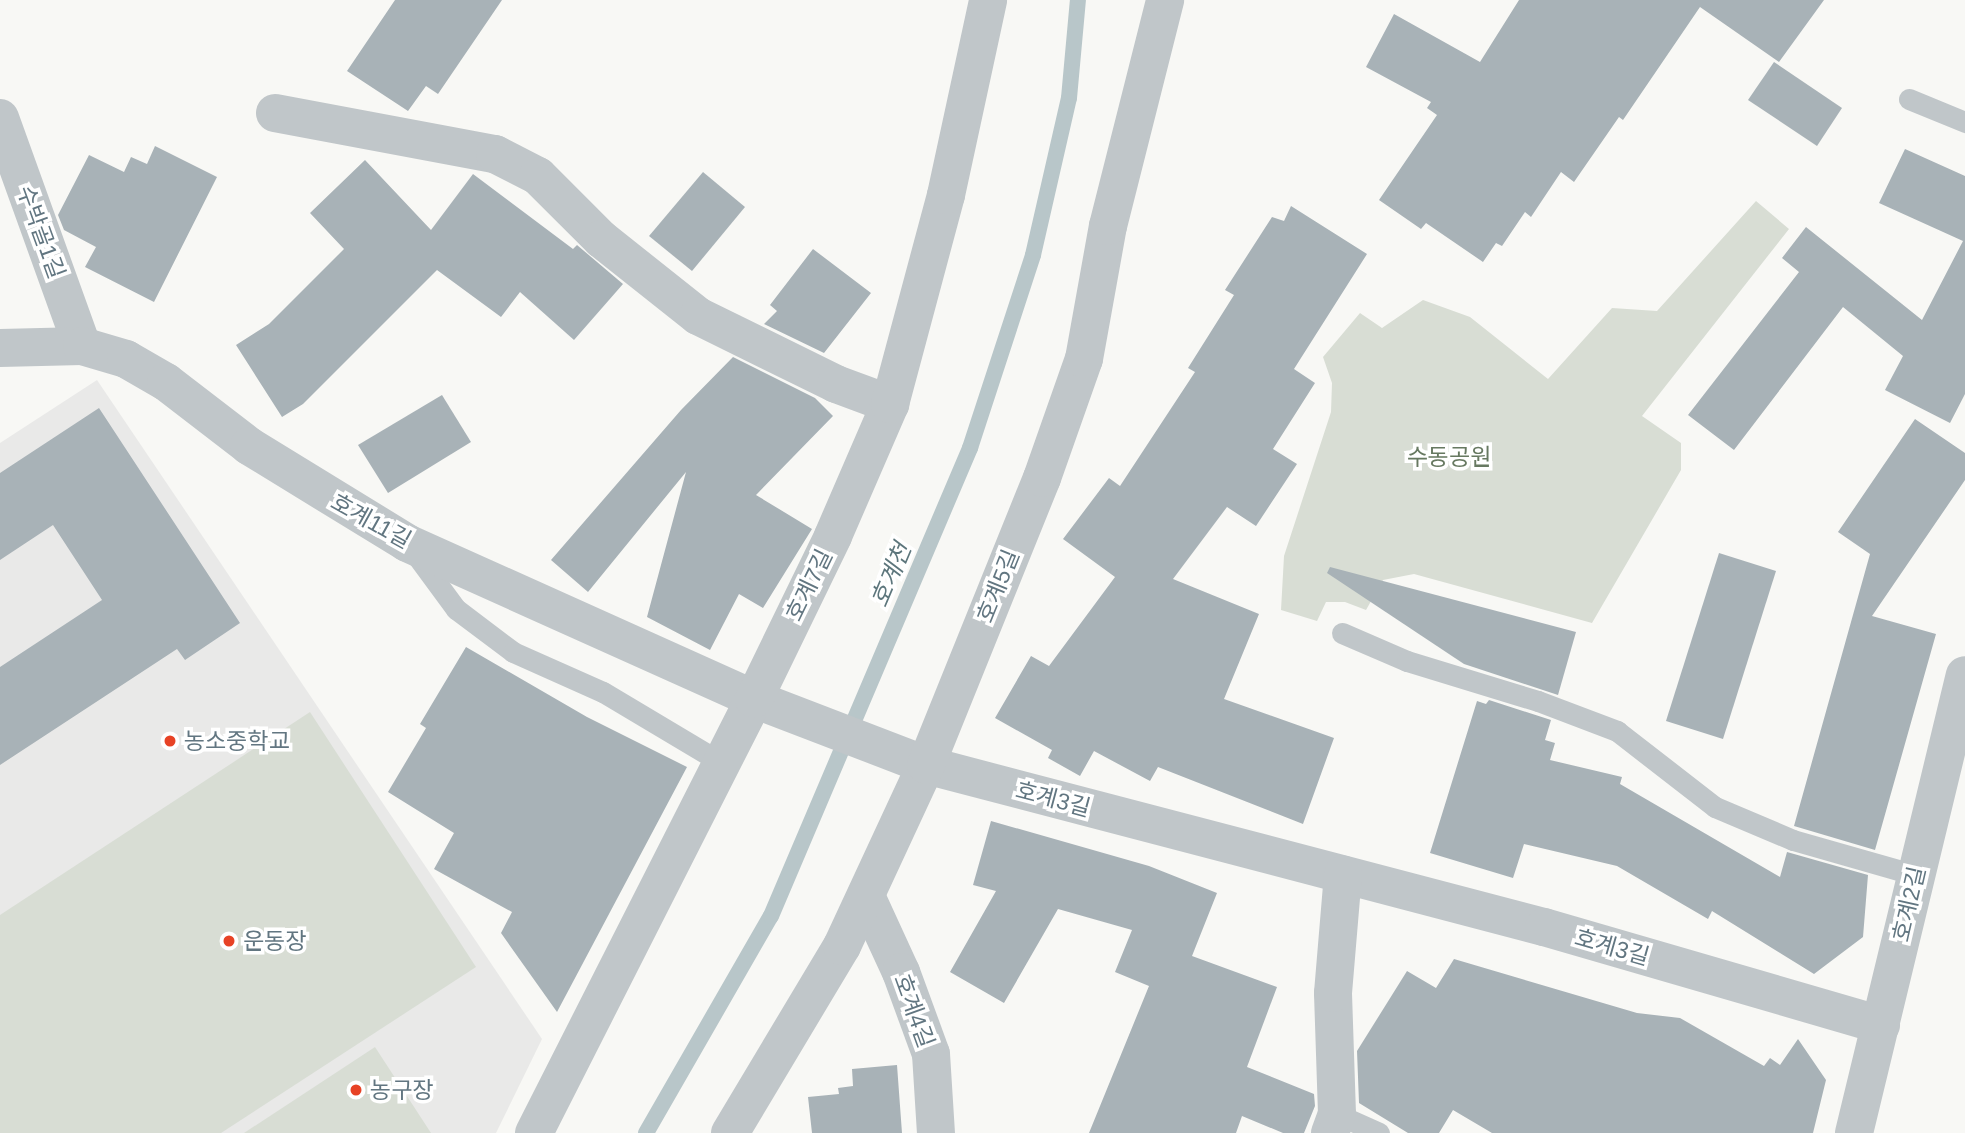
<!DOCTYPE html>
<meta charset="utf-8">
<style>
body{margin:0}
#map{position:relative;width:1965px;height:1133px;overflow:hidden;background:#f8f8f5;font-family:Arial,"Noto Sans KR",sans-serif}
div>[style]{position:absolute}
.built>*{inset:0;background:#e9e9e8}
.green>*{inset:0;background:#d8ddd4}
.stream>*{height:16px;margin:-8px;padding:0 8px;transform-origin:8px;border-radius:8px;background:#b8c6c9}
.building>*{inset:0;background:#a8b2b7}
.service>*{height:21px;margin:-10.5px;padding:0 10.5px;transform-origin:10.5px;border-radius:10.5px;background:#c0c6c9}
.minor>*{height:38px;margin:-19px;padding:0 19px;transform-origin:19px;border-radius:19px;background:#c0c6c9}
.dots>*{width:19px;height:19px;translate:-50% -50%;box-sizing:border-box;border:4px solid #fff;border-radius:50%}
span{translate:-50% -50%;white-space:nowrap;text-align:center;line-height:1.15;-webkit-text-stroke:7px #fff;paint-order:stroke}
.street-label{font-size:23px;color:#627681}
.park-label{font-size:23px;color:#677961}
.poi-label{font-size:23px;color:#627681}
.left{translate:0 -50%;text-align:left}
.water-label{font-size:24px;color:#5d767c;font-style:italic}
</style>
<div id="map">
<div class="built">
<i style="clip-path:polygon(97px 380px,542px 1039px,496px 1133px,0 1133px,0 443px)"></i>
</div>
<div class="green">
<i style="clip-path:polygon(1756px 201px,1789px 229px,1642px 416px,1681px 443px,1681px 470px,1592px 623px,1414px 574px,1383px 580px,1366px 610px,1345px 602px,1326px 602px,1317px 621px,1281px 610px,1284px 556px,1331px 412px,1332px 383px,1323px 357px,1360px 313px,1382px 328px,1423px 300px,1470px 317px,1548px 379px,1612px 308px,1657px 311px)"></i>
<i style="clip-path:polygon(310px 712px,476px 967px,221px 1133px,0 1133px,0 915px)"></i>
<i style="clip-path:polygon(375px 1047px,431px 1133px,244px 1133px)"></i>
</div>
<div class="stream">
<i style="left:646px;top:1133px;width:250px;rotate:-60.1deg"></i>
<i style="left:771px;top:916px;width:509px;rotate:-66.96deg"></i>
<i style="left:970px;top:448px;width:203px;rotate:-71.9deg"></i>
<i style="left:1033px;top:255px;width:161px;rotate:-77.1deg"></i>
<i style="left:1069px;top:98px;width:98px;rotate:-84.8deg"></i>
</div>
<div class="building">
<i style="clip-path:polygon(395px 0,502px 0,438px 94px,426px 86px,408px 111px,347px 71px)"></i>
<i style="clip-path:polygon(1519px 0,1824px 0,1779px 62px,1700px 7px,1623px 120px,1619px 117px,1574px 182px,1561px 172px,1531px 217px,1525px 212px,1502px 246px,1496px 243px,1483px 262px,1426px 223px,1421px 229px,1379px 200px,1437px 115px,1427px 108px,1431px 102px,1366px 67px,1394px 14px,1480px 62px)"></i>
<i style="clip-path:polygon(1774px 62px,1842px 108px,1817px 146px,1748px 100px)"></i>
<i style="clip-path:polygon(155px 146px,217px 177px,154px 302px,85px 267px,96px 247px,64px 230px,58px 215px,89px 155px,124px 172px,131px 157px,147px 164px)"></i>
<i style="clip-path:polygon(1905px 149px,1965px 176px,1965px 394px,1950px 423px,1885px 390px,1903px 356px,1843px 307px,1734px 450px,1688px 415px,1799px 272px,1782px 258px,1806px 227px,1922px 320px,1963px 241px,1879px 203px)"></i>
<i style="clip-path:polygon(365px 160px,431px 230px,473px 174px,573px 249px,577px 245px,623px 284px,574px 340px,520px 292px,501px 317px,437px 270px,303px 404px,282px 417px,236px 345px,269px 324px,344px 249px,310px 213px)"></i>
<i style="clip-path:polygon(703px 172px,745px 207px,692px 271px,649px 236px)"></i>
<i style="clip-path:polygon(1291px 206px,1367px 254px,1294px 369px,1315px 383px,1273px 449px,1297px 464px,1256px 526px,1227px 507px,1173px 579px,1259px 614px,1224px 699px,1334px 738px,1303px 824px,1158px 767px,1150px 781px,1094px 751px,1080px 776px,1048px 758px,1052px 750px,995px 718px,1031px 656px,1049px 666px,1115px 577px,1063px 539px,1109px 478px,1120px 486px,1195px 372px,1188px 368px,1234px 295px,1225px 290px,1272px 217px,1284px 221px)"></i>
<i style="clip-path:polygon(813px 249px,871px 293px,824px 353px,764px 324px,777px 311px,770px 305px)"></i>
<i style="clip-path:polygon(733px 357px,815px 398px,833px 416px,756px 495px,812px 529px,763px 608px,739px 594px,710px 650px,647px 617px,686px 472px,588px 592px,551px 560px,681px 410px)"></i>
<i style="clip-path:polygon(442px 395px,471px 442px,388px 493px,358px 445px)"></i>
<i style="clip-path:polygon(99px 408px,240px 623px,185px 660px,177px 649px,0 765px,0 667px,102px 600px,53px 525px,0 560px,0 473px)"></i>
<i style="clip-path:polygon(1915px 419px,1965px 453px,1965px 480px,1872px 616px,1936px 634px,1875px 850px,1794px 826px,1870px 554px,1838px 532px)"></i>
<i style="clip-path:polygon(1719px 553px,1776px 571px,1723px 739px,1666px 721px)"></i>
<i style="clip-path:polygon(1330px 567px,1576px 632px,1558px 695px,1464px 664px,1327px 573px)"></i>
<i style="clip-path:polygon(466px 647px,587px 717px,687px 767px,557px 1012px,501px 933px,512px 912px,434px 869px,454px 833px,388px 792px,426px 728px,420px 724px)"></i>
<i style="clip-path:polygon(1489px 700px,1551px 720px,1545px 740px,1555px 743px,1550px 760px,1622px 777px,1620px 784px,1780px 877px,1787px 852px,1868px 875px,1863px 937px,1814px 974px,1712px 911px,1708px 919px,1617px 866px,1524px 844px,1513px 878px,1430px 853px,1477px 701px,1486px 704px)"></i>
<i style="clip-path:polygon(991px 821px,1149px 866px,1217px 893px,1192px 956px,1277px 987px,1247px 1067px,1314px 1094px,1315px 1106px,1304px 1133px,1283px 1133px,1242px 1116px,1236px 1133px,1089px 1133px,1149px 986px,1115px 972px,1132px 930px,1058px 909px,1004px 1003px,950px 972px,996px 891px,973px 885px)"></i>
<i style="clip-path:polygon(1454px 959px,1637px 1013px,1680px 1018px,1764px 1066px,1770px 1058px,1780px 1065px,1798px 1039px,1826px 1080px,1813px 1133px,1492px 1133px,1453px 1110px,1439px 1133px,1408px 1133px,1359px 1103px,1357px 1051px,1407px 971px,1436px 988px)"></i>
<i style="clip-path:polygon(897px 1065px,902px 1133px,812px 1133px,808px 1097px,839px 1094px,838px 1088px,853px 1086px,852px 1069px)"></i>
</div>
<div class="service">
<i style="left:1909px;top:99px;width:61px;rotate:22.3deg"></i>
<i style="left:414px;top:552px;width:71px;rotate:53.6deg"></i>
<i style="left:456px;top:609px;width:71px;rotate:37deg"></i>
<i style="left:513px;top:652px;width:98px;rotate:24deg"></i>
<i style="left:603px;top:692px;width:139px;rotate:30.8deg"></i>
<i style="left:1342px;top:633px;width:71px;rotate:23.3deg"></i>
<i style="left:1407px;top:661px;width:137px;rotate:17deg"></i>
<i style="left:1538px;top:701px;width:85px;rotate:20.8deg"></i>
<i style="left:1617px;top:731px;width:124px;rotate:37.8deg"></i>
<i style="left:1715px;top:807px;width:85px;rotate:22.9deg"></i>
<i style="left:1793px;top:840px;width:128px;rotate:15.9deg"></i>
<i style="left:1337px;top:1114px;width:46px;rotate:24.3deg"></i>
</div>
<div class="minor">
<i style="left:275px;top:113px;width:224px;rotate:10.6deg"></i>
<i style="left:495px;top:154px;width:48px;rotate:27.1deg"></i>
<i style="left:538px;top:176px;width:89px;rotate:45deg"></i>
<i style="left:601px;top:239px;width:124px;rotate:38.4deg"></i>
<i style="left:698px;top:316px;width:154px;rotate:26.2deg"></i>
<i style="left:836px;top:384px;width:58px;rotate:20.3deg"></i>
<i style="left:0;top:118px;width:242px;rotate:70.2deg"></i>
<i style="left:0;top:348px;width:82px;rotate:-1.4deg"></i>
<i style="left:82px;top:346px;width:46px;rotate:16.5deg"></i>
<i style="left:126px;top:359px;width:46px;rotate:29.9deg"></i>
<i style="left:166px;top:382px;width:105px;rotate:37.6deg"></i>
<i style="left:249px;top:446px;width:185px;rotate:31.5deg"></i>
<i style="left:407px;top:543px;width:380px;rotate:24.2deg"></i>
<i style="left:754px;top:699px;width:184px;rotate:21deg"></i>
<i style="left:926px;top:765px;width:639px;rotate:14.69deg"></i>
<i style="left:1544px;top:927px;width:351px;rotate:16.2deg"></i>
<i style="left:866px;top:896px;width:84px;rotate:65.3deg"></i>
<i style="left:901px;top:972px;width:87px;rotate:69.9deg"></i>
<i style="left:931px;top:1054px;width:79px;rotate:86.4deg"></i>
<i style="left:534px;top:1133px;width:487px;rotate:-63.1deg"></i>
<i style="left:754px;top:699px;width:181px;rotate:-64.1deg"></i>
<i style="left:833px;top:536px;width:144px;rotate:-66.6deg"></i>
<i style="left:890px;top:404px;width:216px;rotate:-75deg"></i>
<i style="left:946px;top:195px;width:199px;rotate:-77.8deg"></i>
<i style="left:730px;top:1133px;width:218px;rotate:-59.1deg"></i>
<i style="left:842px;top:946px;width:200px;rotate:-65.1deg"></i>
<i style="left:926px;top:765px;width:310px;rotate:-68deg"></i>
<i style="left:1042px;top:478px;width:126px;rotate:-70.6deg"></i>
<i style="left:1084px;top:359px;width:135px;rotate:-79.8deg"></i>
<i style="left:1108px;top:226px;width:233px;rotate:-75.8deg"></i>
<i style="left:1330px;top:1133px;width:20px;rotate:-70deg"></i>
<i style="left:1337px;top:1114px;width:121px;rotate:-91.9deg"></i>
<i style="left:1333px;top:993px;width:119px;rotate:-85.2deg"></i>
<i style="left:1854px;top:1133px;width:471px;rotate:-76.4deg"></i>
</div>
<div class="dots">
<i style="left:170px;top:741px;background:#e74225"></i>
<i style="left:229px;top:941px;background:#e74225"></i>
<i style="left:356px;top:1090px;background:#e74225"></i>
</div>
<div class="street-label">
<span style="left:41px;top:232px;rotate:70deg">수박골1길</span>
<span style="left:371px;top:521px;rotate:29deg">호계11길</span>
<span style="left:809px;top:585px;rotate:-64deg">호계7길</span>
<span style="left:998px;top:586px;rotate:-68deg">호계5길</span>
<span style="left:1053px;top:799px;rotate:15deg">호계3길</span>
<span style="left:1909px;top:904px;rotate:-77deg">호계2길</span>
<span style="left:1612px;top:947px;rotate:16deg">호계3길</span>
<span style="left:914px;top:1011px;rotate:70deg">호계4길</span>
</div>
<div class="park-label">
<span style="left:1449px;top:457px">수동공원</span>
</div>
<div class="poi-label">
<span class="left" style="left:184px;top:741px">농소중학교</span>
<span class="left" style="left:243px;top:941px">운동장</span>
<span class="left" style="left:370px;top:1090px">농구장</span>
</div>
<div class="water-label">
<span style="left:891px;top:575px;rotate:-67deg">호계천</span>
</div>
</div>
